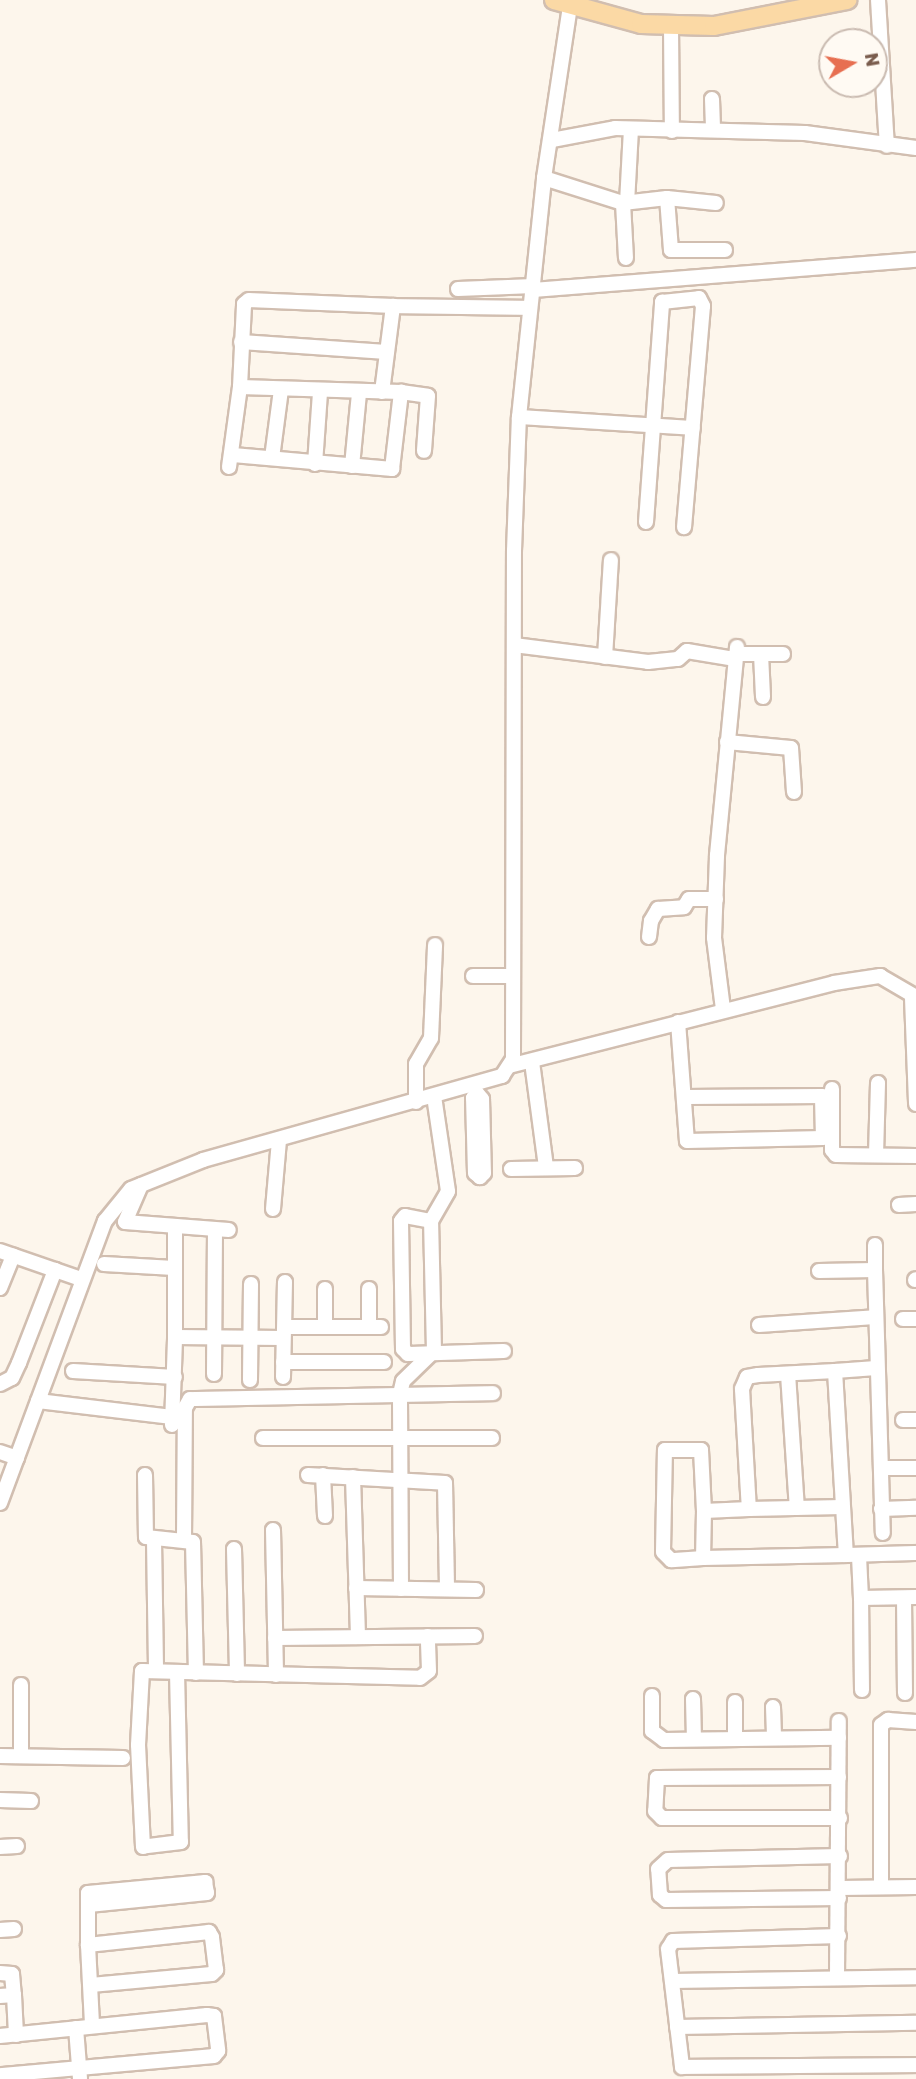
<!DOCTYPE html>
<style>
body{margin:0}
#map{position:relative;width:916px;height:2079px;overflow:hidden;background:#fdf6ec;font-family:Rubik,sans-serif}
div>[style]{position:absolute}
.roads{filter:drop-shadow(2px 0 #d1beb0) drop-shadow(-2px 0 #d1beb0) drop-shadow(0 2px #d1beb0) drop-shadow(0 -2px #d1beb0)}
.minor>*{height:14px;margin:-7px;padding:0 7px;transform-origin:7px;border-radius:7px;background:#fff}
.major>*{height:18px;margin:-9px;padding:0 9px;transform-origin:9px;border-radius:9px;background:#fbd9a5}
span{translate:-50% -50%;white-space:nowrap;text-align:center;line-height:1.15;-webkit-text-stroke:5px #fffaf3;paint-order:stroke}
.north{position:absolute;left:818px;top:28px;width:70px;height:70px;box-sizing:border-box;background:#fffaf3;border:2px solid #cabbb1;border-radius:50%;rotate:80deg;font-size:19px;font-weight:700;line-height:28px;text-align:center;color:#7a5c4d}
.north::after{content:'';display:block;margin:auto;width:24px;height:32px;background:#e76f51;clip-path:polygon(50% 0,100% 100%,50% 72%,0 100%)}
</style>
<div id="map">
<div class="roads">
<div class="minor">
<i style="left:878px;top:0;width:146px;rotate:86.5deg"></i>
<i style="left:671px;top:26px;width:105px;rotate:89.5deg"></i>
<i style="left:712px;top:99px;width:31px;rotate:88deg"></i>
<i style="left:552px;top:140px;width:64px;rotate:-10.8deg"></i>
<i style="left:615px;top:128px;width:190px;rotate:1.5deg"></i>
<i style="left:805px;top:133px;width:112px;rotate:7.7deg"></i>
<i style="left:544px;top:178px;width:83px;rotate:17.6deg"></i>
<i style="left:623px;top:203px;width:44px;rotate:-6.5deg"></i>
<i style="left:667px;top:198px;width:49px;rotate:5.8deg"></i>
<i style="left:667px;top:198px;width:52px;rotate:85.6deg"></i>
<i style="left:671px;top:250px;width:54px"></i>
<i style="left:623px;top:203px;width:55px;rotate:86.9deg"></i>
<i style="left:627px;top:203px;width:74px;rotate:-86.9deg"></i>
<i style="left:458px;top:289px;width:76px;rotate:-2.3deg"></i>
<i style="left:533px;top:290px;width:384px;rotate:-4.5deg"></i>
<i style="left:241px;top:342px;width:146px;rotate:3.9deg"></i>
<i style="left:382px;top:392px;width:87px;rotate:-82.7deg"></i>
<i style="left:393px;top:306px;width:137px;rotate:0.8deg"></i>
<i style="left:401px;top:392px;width:27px;rotate:8deg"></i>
<i style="left:428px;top:396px;width:55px;rotate:94.2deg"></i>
<i style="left:519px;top:417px;width:174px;rotate:3.6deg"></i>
<i style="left:233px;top:455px;width:160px;rotate:5deg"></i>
<i style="left:392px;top:469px;width:78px;rotate:-83.3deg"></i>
<i style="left:401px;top:392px;width:161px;rotate:-178.2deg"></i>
<i style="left:240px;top:387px;width:83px;rotate:-87.2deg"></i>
<i style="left:244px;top:304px;width:6px;rotate:-39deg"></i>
<i style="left:249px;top:300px;width:144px;rotate:2.4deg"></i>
<i style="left:272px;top:458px;width:69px;rotate:-82.5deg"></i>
<i style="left:315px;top:464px;width:72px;rotate:-86deg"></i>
<i style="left:352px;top:466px;width:73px;rotate:-84.5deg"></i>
<i style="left:229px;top:467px;width:81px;rotate:-82.2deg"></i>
<i style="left:646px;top:522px;width:221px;rotate:-85.8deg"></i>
<i style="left:662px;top:302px;width:37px;rotate:-6deg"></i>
<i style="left:699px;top:298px;width:9px;rotate:63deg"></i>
<i style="left:703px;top:306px;width:222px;rotate:94.9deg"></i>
<i style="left:514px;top:645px;width:135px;rotate:7.2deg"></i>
<i style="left:648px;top:662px;width:30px;rotate:-6deg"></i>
<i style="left:678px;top:659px;width:12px;rotate:-42deg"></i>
<i style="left:687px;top:651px;width:49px;rotate:9.5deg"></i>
<i style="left:736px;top:654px;width:47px"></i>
<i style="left:761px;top:654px;width:43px;rotate:87.3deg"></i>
<i style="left:605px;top:657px;width:97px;rotate:-86.5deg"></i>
<i style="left:727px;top:742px;width:64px;rotate:5.4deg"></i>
<i style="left:791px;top:748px;width:44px;rotate:86.1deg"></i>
<i style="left:649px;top:937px;width:16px;rotate:-83deg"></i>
<i style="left:651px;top:921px;width:14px;rotate:-60deg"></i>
<i style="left:658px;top:909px;width:26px;rotate:-4deg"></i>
<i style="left:684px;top:907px;width:9px;rotate:-58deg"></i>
<i style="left:689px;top:899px;width:27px"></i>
<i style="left:473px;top:976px;width:40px"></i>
<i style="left:912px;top:998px;width:106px;rotate:87.8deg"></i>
<i style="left:723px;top:1009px;width:72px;rotate:-97.2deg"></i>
<i style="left:714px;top:938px;width:83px;rotate:-87.9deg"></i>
<i style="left:717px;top:855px;width:209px;rotate:-84.5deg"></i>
<i style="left:678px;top:1022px;width:119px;rotate:85.7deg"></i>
<i style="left:687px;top:1141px;width:136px;rotate:-1.3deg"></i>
<i style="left:823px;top:1138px;width:42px;rotate:-91.4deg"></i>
<i style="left:822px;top:1096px;width:135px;rotate:179.6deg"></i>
<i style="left:532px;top:1062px;width:106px;rotate:82.4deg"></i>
<i style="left:509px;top:1066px;width:335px;rotate:-14.3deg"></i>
<i style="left:834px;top:983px;width:47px;rotate:-8.7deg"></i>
<i style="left:880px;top:976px;width:42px;rotate:30.3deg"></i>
<i style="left:832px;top:1089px;width:61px;rotate:90deg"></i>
<i style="left:832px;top:1150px;width:6px;rotate:51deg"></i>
<i style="left:836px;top:1155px;width:80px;rotate:0.7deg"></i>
<i style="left:477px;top:1093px;width:8px;rotate:50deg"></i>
<i style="left:482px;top:1099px;width:74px;rotate:88.5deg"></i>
<i style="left:484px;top:1173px;width:6px;rotate:135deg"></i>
<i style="left:480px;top:1177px;width:6px;rotate:-141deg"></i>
<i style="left:475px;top:1173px;width:75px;rotate:-91.5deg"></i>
<i style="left:473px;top:1098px;width:6px;rotate:-51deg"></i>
<i style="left:416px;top:1102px;width:38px;rotate:-90deg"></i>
<i style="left:416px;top:1064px;width:30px;rotate:-60deg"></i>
<i style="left:431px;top:1038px;width:93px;rotate:-87.5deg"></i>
<i style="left:876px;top:1155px;width:72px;rotate:-88.4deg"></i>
<i style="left:511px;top:1169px;width:64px;rotate:-0.9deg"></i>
<i style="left:141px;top:1185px;width:40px;rotate:113.4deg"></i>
<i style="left:125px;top:1222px;width:104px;rotate:4.4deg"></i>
<i style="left:899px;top:1205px;width:17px;rotate:-3deg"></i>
<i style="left:273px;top:1209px;width:69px;rotate:-85deg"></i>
<i style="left:431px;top:1221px;width:26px;rotate:-169deg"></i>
<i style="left:405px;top:1216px;width:6px;rotate:129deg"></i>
<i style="left:401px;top:1221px;width:128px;rotate:89.1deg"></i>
<i style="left:403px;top:1349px;width:7px;rotate:45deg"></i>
<i style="left:408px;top:1354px;width:96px;rotate:-1.8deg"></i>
<i style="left:175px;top:1226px;width:111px;rotate:90deg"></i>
<i style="left:0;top:1251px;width:86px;rotate:19.1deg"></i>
<i style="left:104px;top:1264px;width:70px;rotate:3.3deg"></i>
<i style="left:875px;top:1270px;width:263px;rotate:88.3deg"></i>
<i style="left:819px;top:1271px;width:56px;rotate:-1deg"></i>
<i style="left:875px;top:1270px;width:25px;rotate:-90deg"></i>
<i style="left:915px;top:1280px;width:1px;rotate:-45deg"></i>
<i style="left:0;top:1288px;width:35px;rotate:-68deg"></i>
<i style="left:903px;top:1319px;width:13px"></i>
<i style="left:325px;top:1325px;width:36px;rotate:-90deg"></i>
<i style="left:369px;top:1325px;width:36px;rotate:-90deg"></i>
<i style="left:759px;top:1325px;width:116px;rotate:-3.9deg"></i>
<i style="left:285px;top:1327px;width:96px"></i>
<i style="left:283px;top:1362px;width:101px"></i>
<i style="left:876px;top:1368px;width:41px;rotate:175.8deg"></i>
<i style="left:835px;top:1371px;width:184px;rotate:86.6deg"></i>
<i style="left:846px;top:1555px;width:70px;rotate:-1.6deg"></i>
<i style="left:73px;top:1371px;width:102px;rotate:3.4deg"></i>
<i style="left:835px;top:1371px;width:77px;rotate:177deg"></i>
<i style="left:758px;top:1375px;width:11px;rotate:170deg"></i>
<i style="left:747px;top:1377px;width:13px;rotate:113deg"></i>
<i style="left:742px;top:1389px;width:120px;rotate:86.7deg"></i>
<i style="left:749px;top:1509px;width:93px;rotate:-1.2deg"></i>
<i style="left:214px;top:1374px;width:144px;rotate:-89.6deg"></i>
<i style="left:788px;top:1374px;width:134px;rotate:86.2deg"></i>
<i style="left:283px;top:1377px;width:95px;rotate:-88.8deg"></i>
<i style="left:250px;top:1380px;width:96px;rotate:-89.4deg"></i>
<i style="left:0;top:1384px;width:13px;rotate:-27deg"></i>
<i style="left:12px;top:1378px;width:17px;rotate:-65deg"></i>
<i style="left:19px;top:1363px;width:100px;rotate:-68.8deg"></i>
<i style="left:38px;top:1401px;width:135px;rotate:6.8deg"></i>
<i style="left:903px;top:1420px;width:13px"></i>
<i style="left:172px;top:1425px;width:88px;rotate:-88deg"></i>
<i style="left:175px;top:1337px;width:108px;rotate:0.5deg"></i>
<i style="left:263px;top:1438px;width:229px"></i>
<i style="left:0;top:1452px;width:18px;rotate:19deg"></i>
<i style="left:882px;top:1468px;width:34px"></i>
<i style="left:145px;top:1475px;width:62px;rotate:89.1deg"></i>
<i style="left:146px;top:1537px;width:47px;rotate:6.1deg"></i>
<i style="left:193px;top:1542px;width:131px;rotate:88.7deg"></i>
<i style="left:308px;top:1475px;width:137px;rotate:3.3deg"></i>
<i style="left:445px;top:1483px;width:106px;rotate:88.9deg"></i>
<i style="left:323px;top:1475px;width:41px;rotate:87.2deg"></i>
<i style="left:353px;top:1477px;width:160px;rotate:88.2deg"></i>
<i style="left:0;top:1503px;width:301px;rotate:-69.6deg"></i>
<i style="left:105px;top:1221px;width:41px;rotate:-50.9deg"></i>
<i style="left:131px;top:1189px;width:78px;rotate:-21.9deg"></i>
<i style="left:203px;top:1160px;width:311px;rotate:-15.7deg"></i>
<i style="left:502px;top:1076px;width:20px;rotate:-57deg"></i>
<i style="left:513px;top:1059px;width:508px;rotate:-89.89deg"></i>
<i style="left:514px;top:551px;width:134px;rotate:-87.9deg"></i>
<i style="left:519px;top:417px;width:240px;rotate:-84deg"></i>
<i style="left:544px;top:178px;width:174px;rotate:-81.4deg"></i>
<i style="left:749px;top:1509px;width:45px;rotate:177.5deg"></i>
<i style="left:704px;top:1511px;width:47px;rotate:91.2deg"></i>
<i style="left:703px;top:1558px;width:143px;rotate:-1.2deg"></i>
<i style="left:881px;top:1509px;width:35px;rotate:-2deg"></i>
<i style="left:273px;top:1530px;width:145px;rotate:88.8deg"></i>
<i style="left:184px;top:1539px;width:131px;rotate:-89.6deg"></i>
<i style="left:185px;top:1408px;width:10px;rotate:-61deg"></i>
<i style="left:190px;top:1399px;width:303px;rotate:-1.1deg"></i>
<i style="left:154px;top:1540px;width:129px;rotate:89.1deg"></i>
<i style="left:234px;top:1549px;width:125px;rotate:88.6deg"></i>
<i style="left:859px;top:1556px;width:42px;rotate:87.3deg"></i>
<i style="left:703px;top:1558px;width:32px;rotate:176deg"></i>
<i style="left:671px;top:1560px;width:11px;rotate:-135deg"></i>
<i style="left:663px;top:1552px;width:102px;rotate:-88.9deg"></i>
<i style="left:665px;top:1450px;width:36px"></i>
<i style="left:701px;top:1450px;width:61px;rotate:87.2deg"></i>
<i style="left:356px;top:1588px;width:120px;rotate:1deg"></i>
<i style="left:401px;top:1589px;width:195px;rotate:-90.3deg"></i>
<i style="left:400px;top:1394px;width:13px;rotate:-77deg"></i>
<i style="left:403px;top:1381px;width:43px;rotate:-44.1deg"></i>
<i style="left:434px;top:1351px;width:130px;rotate:-91.3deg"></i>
<i style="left:431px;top:1221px;width:34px;rotate:-60deg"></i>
<i style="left:448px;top:1191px;width:96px;rotate:-98.4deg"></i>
<i style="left:904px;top:1598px;width:95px;rotate:89.4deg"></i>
<i style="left:275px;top:1638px;width:200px;rotate:-0.6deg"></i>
<i style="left:177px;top:1672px;width:170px;rotate:88.7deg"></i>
<i style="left:181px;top:1842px;width:38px;rotate:173deg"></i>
<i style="left:143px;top:1847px;width:102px;rotate:-92.8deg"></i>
<i style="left:138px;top:1745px;width:74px;rotate:-86.9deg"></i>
<i style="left:142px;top:1671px;width:278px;rotate:1.4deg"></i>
<i style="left:420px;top:1678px;width:11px;rotate:-38deg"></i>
<i style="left:429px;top:1671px;width:35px;rotate:-92deg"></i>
<i style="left:862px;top:1690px;width:92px;rotate:-90.6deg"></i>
<i style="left:861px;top:1598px;width:55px;rotate:-1deg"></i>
<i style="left:652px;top:1696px;width:35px;rotate:90deg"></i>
<i style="left:652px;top:1731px;width:15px;rotate:37deg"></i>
<i style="left:664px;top:1740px;width:175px;rotate:-0.7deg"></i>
<i style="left:693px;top:1699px;width:40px;rotate:88.6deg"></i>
<i style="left:735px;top:1702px;width:37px;rotate:90deg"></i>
<i style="left:773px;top:1707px;width:31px;rotate:88deg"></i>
<i style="left:0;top:1756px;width:123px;rotate:0.9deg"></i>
<i style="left:21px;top:1756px;width:71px;rotate:-90deg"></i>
<i style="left:839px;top:1777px;width:182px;rotate:179.7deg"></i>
<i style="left:657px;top:1778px;width:33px;rotate:93deg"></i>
<i style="left:655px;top:1811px;width:10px;rotate:45deg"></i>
<i style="left:662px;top:1818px;width:178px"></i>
<i style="left:0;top:1800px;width:31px;rotate:2deg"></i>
<i style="left:0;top:1847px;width:17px;rotate:-3deg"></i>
<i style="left:881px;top:1887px;width:162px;rotate:-90deg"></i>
<i style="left:881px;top:1725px;width:9px;rotate:-36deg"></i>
<i style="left:888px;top:1720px;width:28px;rotate:4deg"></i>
<i style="left:840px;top:1888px;width:76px;rotate:-0.8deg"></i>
<i style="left:839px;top:1898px;width:173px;rotate:179.3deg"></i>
<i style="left:666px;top:1900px;width:8px;rotate:-140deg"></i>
<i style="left:660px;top:1895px;width:26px;rotate:-94deg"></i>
<i style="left:658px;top:1869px;width:13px;rotate:-42deg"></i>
<i style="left:668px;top:1860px;width:172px;rotate:-1.3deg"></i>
<i style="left:0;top:1930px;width:14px;rotate:-4deg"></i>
<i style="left:839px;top:1936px;width:166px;rotate:178.3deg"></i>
<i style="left:673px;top:1941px;width:9px;rotate:122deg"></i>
<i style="left:668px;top:1949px;width:119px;rotate:83.2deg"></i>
<i style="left:682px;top:2067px;width:234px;rotate:-0.5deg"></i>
<i style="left:88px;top:1945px;width:52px;rotate:-90deg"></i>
<i style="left:88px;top:1893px;width:118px;rotate:-5.4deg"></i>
<i style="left:205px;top:1882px;width:11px;rotate:80deg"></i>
<i style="left:207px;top:1893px;width:119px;rotate:174.2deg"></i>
<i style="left:0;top:1973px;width:12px;rotate:5deg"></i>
<i style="left:12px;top:1974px;width:21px;rotate:85deg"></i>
<i style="left:837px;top:1976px;width:255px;rotate:-89.6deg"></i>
<i style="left:672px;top:1981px;width:244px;rotate:-0.9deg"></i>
<i style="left:91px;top:1985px;width:121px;rotate:-5.2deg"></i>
<i style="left:212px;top:1974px;width:6px;rotate:-45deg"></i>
<i style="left:216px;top:1970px;width:33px;rotate:-97deg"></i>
<i style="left:212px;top:1937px;width:6px;rotate:-121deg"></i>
<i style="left:209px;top:1932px;width:122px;rotate:173.9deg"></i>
<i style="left:88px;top:1945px;width:79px;rotate:87.1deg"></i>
<i style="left:0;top:1996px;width:14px;rotate:-4deg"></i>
<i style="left:14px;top:1995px;width:40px;rotate:87.1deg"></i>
<i style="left:677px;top:2027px;width:239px;rotate:-1deg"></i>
<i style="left:76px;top:2028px;width:51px;rotate:85.5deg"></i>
<i style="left:0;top:2036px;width:208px;rotate:-5.8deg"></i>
<i style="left:207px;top:2015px;width:7px;rotate:8deg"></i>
<i style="left:214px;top:2016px;width:35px;rotate:83deg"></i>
<i style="left:218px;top:2051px;width:6px;rotate:129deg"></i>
<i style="left:214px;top:2056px;width:215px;rotate:174.9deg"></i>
</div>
<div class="major">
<i style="left:554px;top:0;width:90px;rotate:15.4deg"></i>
<i style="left:641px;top:24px;width:73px;rotate:1.6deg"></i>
<i style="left:714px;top:26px;width:136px;rotate:-11.1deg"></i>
</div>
</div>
<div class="north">N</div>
</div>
